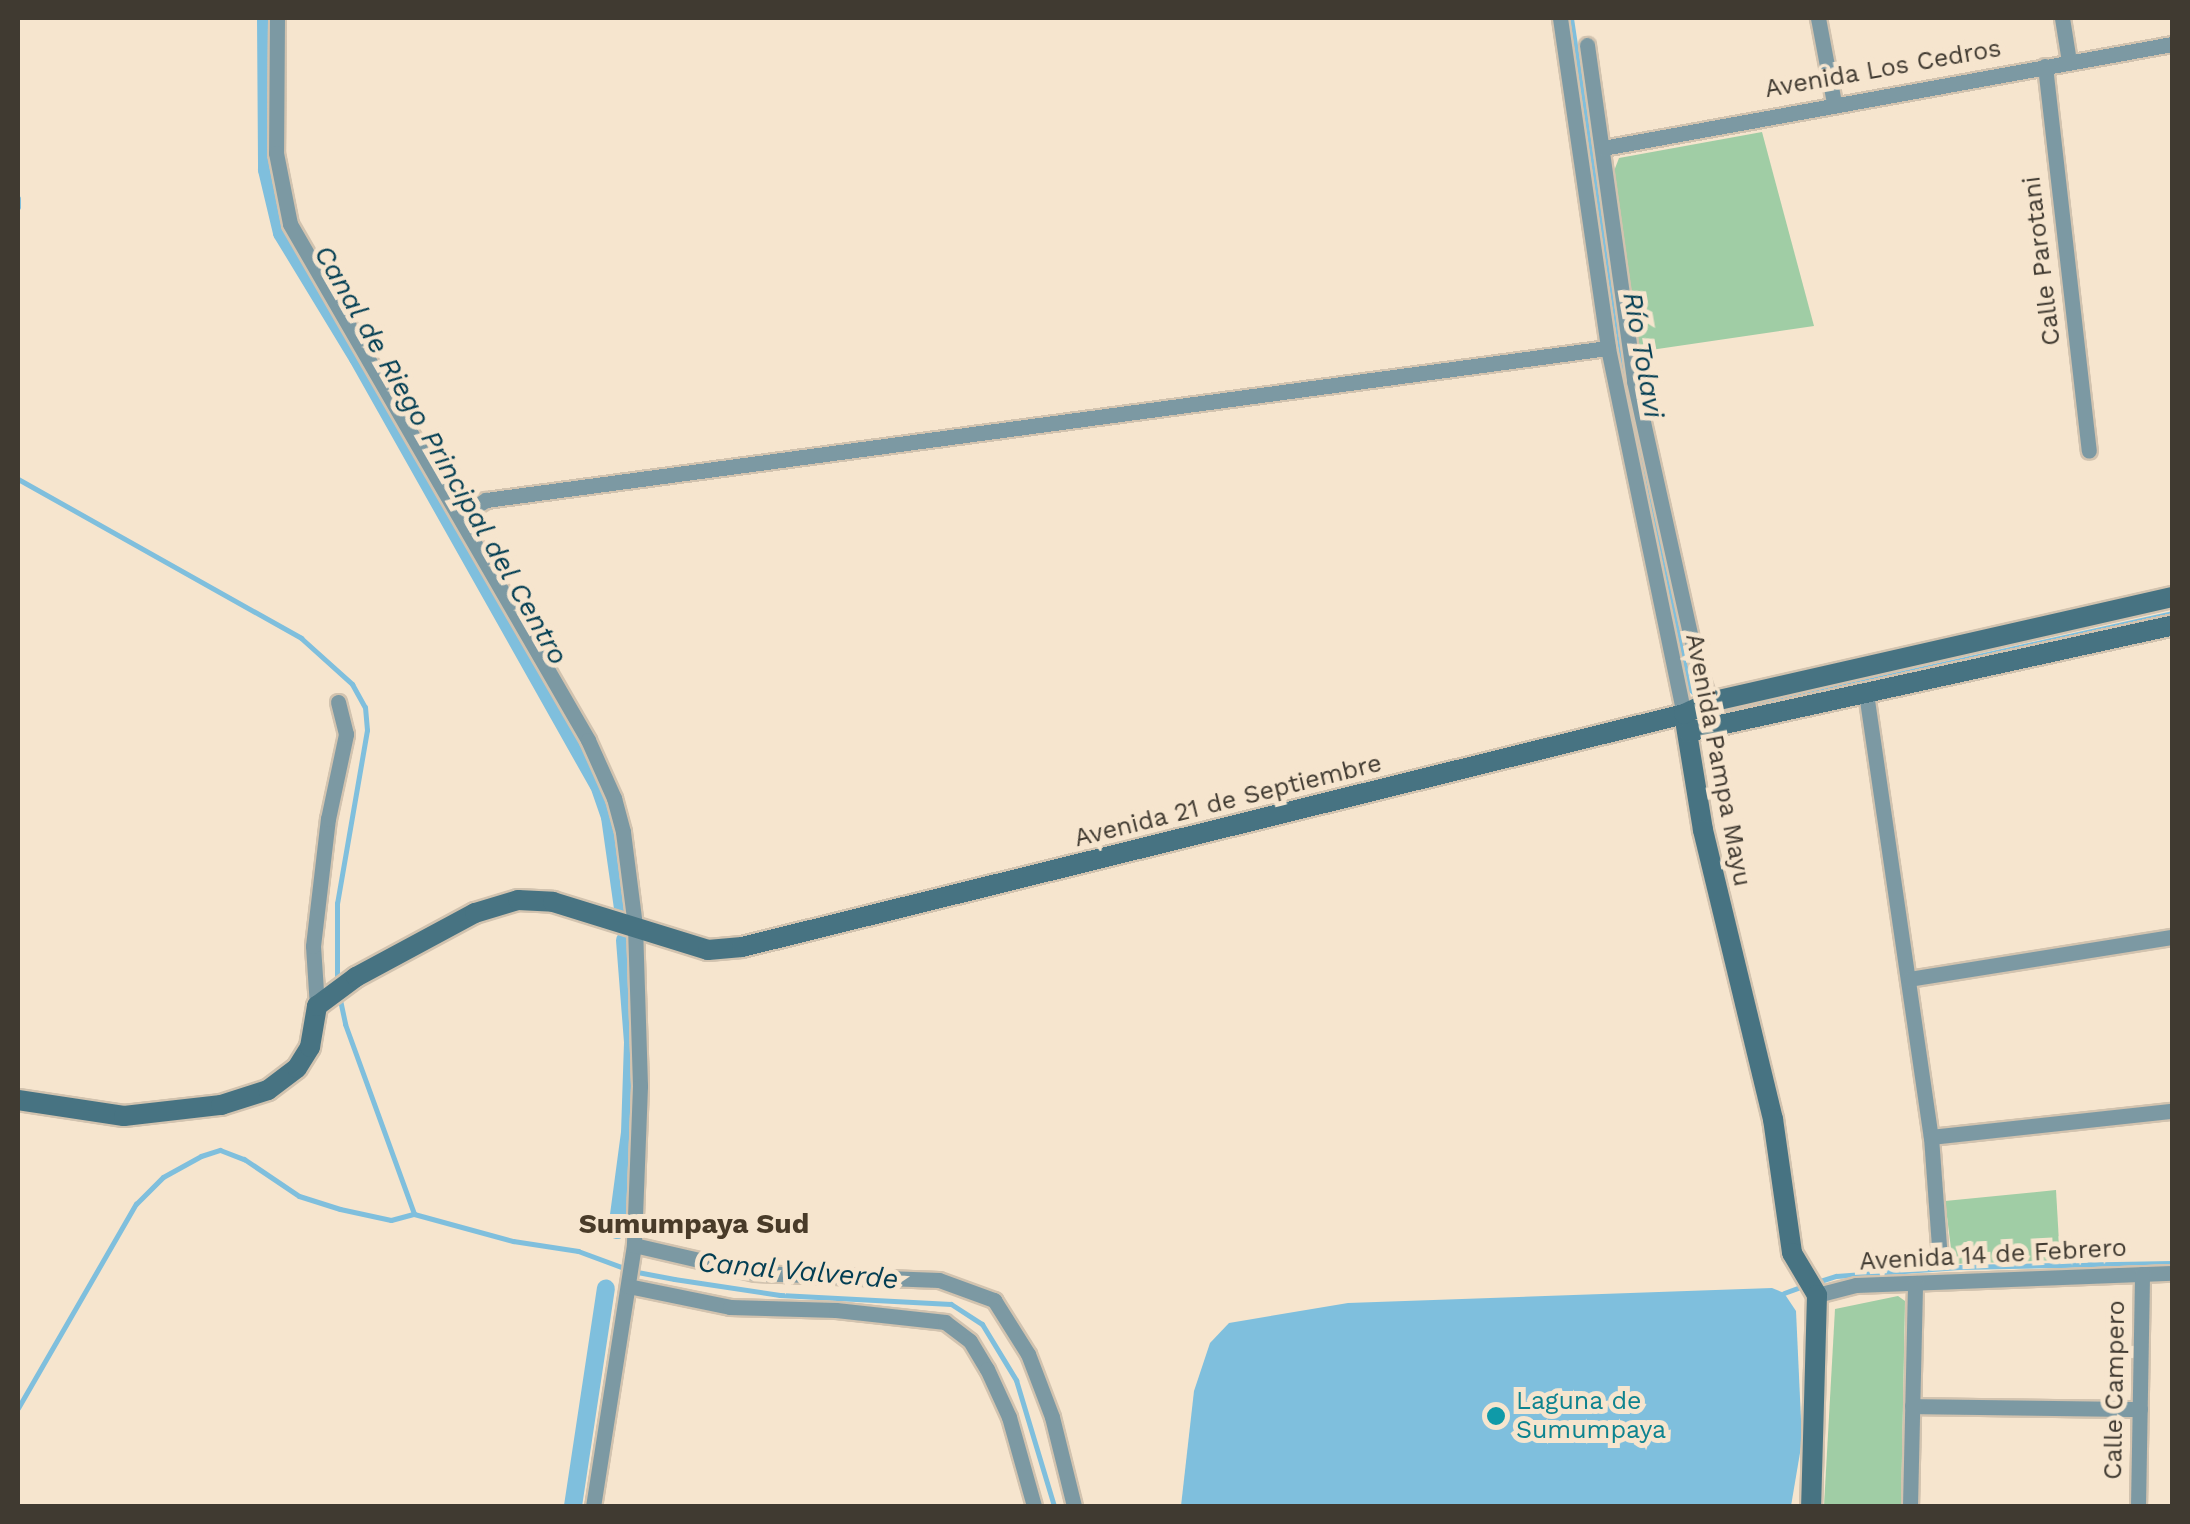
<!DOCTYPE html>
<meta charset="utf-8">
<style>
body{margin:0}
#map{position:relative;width:2190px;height:1524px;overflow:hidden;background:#f6e5ce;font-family:"Work Sans",sans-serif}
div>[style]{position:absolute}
.green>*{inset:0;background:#a0cda5}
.water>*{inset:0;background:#7fbfdd}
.stream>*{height:5px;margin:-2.5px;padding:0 2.5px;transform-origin:2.5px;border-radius:2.5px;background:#7fbfdd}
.canal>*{height:18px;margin:-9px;padding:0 9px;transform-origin:9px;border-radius:9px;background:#7fbfdd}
.roads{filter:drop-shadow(2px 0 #d2c3af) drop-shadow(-2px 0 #d2c3af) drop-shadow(0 2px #d2c3af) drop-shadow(0 -2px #d2c3af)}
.street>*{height:15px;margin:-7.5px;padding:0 7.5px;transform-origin:7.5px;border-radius:7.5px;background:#7c99a3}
.secondary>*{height:20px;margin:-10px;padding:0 10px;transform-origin:10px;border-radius:10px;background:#477382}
.dots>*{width:28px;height:28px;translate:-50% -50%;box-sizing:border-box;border:5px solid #f6e5ce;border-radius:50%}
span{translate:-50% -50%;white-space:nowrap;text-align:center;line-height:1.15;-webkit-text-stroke:10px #f6e5ce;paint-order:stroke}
.street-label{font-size:25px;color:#403a31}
.culture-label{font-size:25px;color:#0d838f}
.left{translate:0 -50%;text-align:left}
.water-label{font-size:28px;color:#033e53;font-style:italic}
.neighbourhood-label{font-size:28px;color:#493b29;font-weight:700}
.frame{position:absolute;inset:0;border:20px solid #403a31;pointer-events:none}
</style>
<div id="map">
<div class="green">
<i style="clip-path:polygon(1762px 132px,1814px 326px,1637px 352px,1611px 179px,1619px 158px)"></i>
<i style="clip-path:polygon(2056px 1190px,2060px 1260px,1953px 1264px,1945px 1201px)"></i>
<i style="clip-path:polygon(1898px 1296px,1905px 1301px,1901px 1506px,1824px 1506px,1835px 1309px)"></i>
</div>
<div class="water">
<i style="clip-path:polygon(1772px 1288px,1784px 1293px,1796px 1311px,1802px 1441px,1791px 1506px,1181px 1506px,1194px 1391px,1210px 1343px,1229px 1323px,1348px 1303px)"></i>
</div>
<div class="stream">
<i style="left:1571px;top:18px;width:378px;rotate:81.5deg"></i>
<i style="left:1627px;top:392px;width:304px;rotate:78deg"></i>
<i style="left:1690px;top:689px;width:8px;rotate:45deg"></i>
<i style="left:18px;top:198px;width:9px;rotate:90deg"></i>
<i style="left:18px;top:479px;width:325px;rotate:29.3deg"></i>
<i style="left:301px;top:638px;width:69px;rotate:42deg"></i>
<i style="left:352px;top:684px;width:26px;rotate:61deg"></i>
<i style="left:365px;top:707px;width:23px;rotate:85deg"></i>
<i style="left:367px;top:730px;width:176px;rotate:99.8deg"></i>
<i style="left:337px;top:903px;width:81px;rotate:90deg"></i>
<i style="left:1710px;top:708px;width:9px;rotate:41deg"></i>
<i style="left:1717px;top:714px;width:466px;rotate:-12.5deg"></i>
<i style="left:339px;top:995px;width:30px;rotate:78deg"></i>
<i style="left:345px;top:1024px;width:202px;rotate:70deg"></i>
<i style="left:414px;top:1214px;width:103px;rotate:15.3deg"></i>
<i style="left:513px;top:1241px;width:66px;rotate:8.7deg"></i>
<i style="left:578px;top:1251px;width:58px;rotate:20.3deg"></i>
<i style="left:632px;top:1271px;width:43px;rotate:10.8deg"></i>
<i style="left:674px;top:1279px;width:107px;rotate:8.6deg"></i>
<i style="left:780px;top:1295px;width:171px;rotate:3deg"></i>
<i style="left:951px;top:1304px;width:37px;rotate:33deg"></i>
<i style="left:982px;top:1324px;width:66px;rotate:58.7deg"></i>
<i style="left:1016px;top:1380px;width:132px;rotate:73.2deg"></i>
<i style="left:1817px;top:1282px;width:20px;rotate:-18deg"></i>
<i style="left:1836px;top:1276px;width:123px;rotate:-4.2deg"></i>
<i style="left:1959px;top:1267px;width:213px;rotate:-1.1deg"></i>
<i style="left:1784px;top:1293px;width:23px;rotate:-20deg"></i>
<i style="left:18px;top:1408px;width:236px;rotate:-60deg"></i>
<i style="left:136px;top:1204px;width:38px;rotate:-45deg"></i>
<i style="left:163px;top:1177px;width:43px;rotate:-28.9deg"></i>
<i style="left:201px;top:1156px;width:20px;rotate:-18deg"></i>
<i style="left:220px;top:1150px;width:26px;rotate:21deg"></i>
<i style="left:244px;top:1159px;width:66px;rotate:33.9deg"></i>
<i style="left:299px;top:1196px;width:43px;rotate:17.6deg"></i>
<i style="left:340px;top:1209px;width:52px;rotate:12.2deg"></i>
<i style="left:391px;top:1220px;width:24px;rotate:-15deg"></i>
</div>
<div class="canal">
<i style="left:266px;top:18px;width:152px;rotate:89.6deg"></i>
<i style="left:267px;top:170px;width:65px;rotate:76.6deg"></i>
<i style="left:282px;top:233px;width:146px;rotate:58.7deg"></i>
<i style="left:358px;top:358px;width:490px;rotate:60.6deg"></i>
<i style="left:599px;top:785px;width:34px;rotate:71deg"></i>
<i style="left:610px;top:817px;width:92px;rotate:81.9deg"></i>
<i style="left:617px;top:1230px;width:98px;rotate:-82.4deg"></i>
<i style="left:630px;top:1133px;width:91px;rotate:-88.1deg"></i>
<i style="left:633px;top:1042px;width:102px;rotate:-94.5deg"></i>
<i style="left:573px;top:1506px;width:220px;rotate:-81.4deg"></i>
</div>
<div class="roads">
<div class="street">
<i style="left:277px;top:18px;width:135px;rotate:90.4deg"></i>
<i style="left:276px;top:153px;width:72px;rotate:78.8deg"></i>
<i style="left:290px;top:224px;width:596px;rotate:59.99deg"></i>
<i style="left:588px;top:740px;width:64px;rotate:65.9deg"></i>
<i style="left:614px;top:798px;width:35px;rotate:75deg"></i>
<i style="left:623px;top:832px;width:95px;rotate:82.7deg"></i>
<i style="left:635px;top:926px;width:160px;rotate:88.2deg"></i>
<i style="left:640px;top:1086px;width:159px;rotate:92.2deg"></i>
<i style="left:634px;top:1245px;width:264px;rotate:98.9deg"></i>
<i style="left:1560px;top:18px;width:333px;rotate:81.7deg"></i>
<i style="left:1608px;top:348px;width:374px;rotate:78.3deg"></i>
<i style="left:1818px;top:18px;width:86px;rotate:79.3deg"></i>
<i style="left:2062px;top:18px;width:44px;rotate:80.8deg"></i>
<i style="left:1587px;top:45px;width:339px;rotate:82deg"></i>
<i style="left:1634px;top:381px;width:291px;rotate:77.5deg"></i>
<i style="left:1697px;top:665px;width:39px;rotate:71deg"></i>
<i style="left:2045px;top:66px;width:387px;rotate:83.5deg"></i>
<i style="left:1603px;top:148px;width:578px;rotate:-10.36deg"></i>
<i style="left:461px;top:516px;width:30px;rotate:-33deg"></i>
<i style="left:486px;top:500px;width:1132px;rotate:-7.72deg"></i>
<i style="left:1866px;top:693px;width:449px;rotate:81.7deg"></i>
<i style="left:1931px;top:1137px;width:123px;rotate:85.8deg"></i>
<i style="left:1909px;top:979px;width:266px;rotate:-9.1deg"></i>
<i style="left:317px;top:1006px;width:60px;rotate:-93.8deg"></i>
<i style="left:313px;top:946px;width:128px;rotate:-83.3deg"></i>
<i style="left:328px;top:819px;width:87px;rotate:-78deg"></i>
<i style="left:346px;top:734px;width:33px;rotate:-104deg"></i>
<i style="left:1931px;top:1137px;width:242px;rotate:-6.2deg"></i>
<i style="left:634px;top:1245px;width:124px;rotate:13deg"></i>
<i style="left:755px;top:1273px;width:184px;rotate:2.2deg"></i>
<i style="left:939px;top:1280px;width:59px;rotate:20deg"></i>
<i style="left:994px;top:1300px;width:64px;rotate:57.8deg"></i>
<i style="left:1028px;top:1354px;width:67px;rotate:69.1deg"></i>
<i style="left:1052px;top:1417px;width:92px;rotate:76.1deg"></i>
<i style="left:628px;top:1286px;width:104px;rotate:11.6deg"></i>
<i style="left:730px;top:1307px;width:106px;rotate:1.6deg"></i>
<i style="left:836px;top:1310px;width:110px;rotate:6.3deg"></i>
<i style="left:945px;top:1322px;width:31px;rotate:37deg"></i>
<i style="left:970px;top:1341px;width:33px;rotate:59deg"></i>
<i style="left:987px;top:1369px;width:53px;rotate:65.4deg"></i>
<i style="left:1009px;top:1417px;width:92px;rotate:74.3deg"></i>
<i style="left:1817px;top:1295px;width:40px;rotate:-14.4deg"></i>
<i style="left:1856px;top:1285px;width:316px;rotate:-2.2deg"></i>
<i style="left:1912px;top:1406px;width:228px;rotate:0.8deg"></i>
<i style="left:1910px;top:1506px;width:223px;rotate:-88.7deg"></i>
<i style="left:2138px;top:1506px;width:232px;rotate:-89deg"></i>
</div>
<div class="secondary">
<i style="left:1684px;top:714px;width:118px;rotate:80.7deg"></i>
<i style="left:1703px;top:830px;width:297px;rotate:76.4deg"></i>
<i style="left:1773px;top:1119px;width:135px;rotate:81.9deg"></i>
<i style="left:1792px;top:1253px;width:49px;rotate:59.2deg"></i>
<i style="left:1817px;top:1295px;width:211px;rotate:91.6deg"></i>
<i style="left:1688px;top:732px;width:495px;rotate:-12.4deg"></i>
<i style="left:18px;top:1100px;width:107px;rotate:8.6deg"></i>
<i style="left:124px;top:1116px;width:98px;rotate:-6.5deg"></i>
<i style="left:221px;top:1105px;width:49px;rotate:-17.7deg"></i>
<i style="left:268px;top:1090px;width:36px;rotate:-37deg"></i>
<i style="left:297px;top:1068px;width:25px;rotate:-58deg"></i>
<i style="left:310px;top:1047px;width:42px;rotate:-80.3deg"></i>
<i style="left:317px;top:1006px;width:49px;rotate:-36.6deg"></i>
<i style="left:356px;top:977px;width:135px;rotate:-28.3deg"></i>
<i style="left:475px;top:913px;width:45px;rotate:-16.8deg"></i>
<i style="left:518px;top:900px;width:35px;rotate:3deg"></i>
<i style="left:553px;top:902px;width:162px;rotate:17.2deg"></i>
<i style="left:708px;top:950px;width:34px;rotate:-5deg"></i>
<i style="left:742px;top:947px;width:970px;rotate:-13.89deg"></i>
<i style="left:1684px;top:714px;width:29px;rotate:-25deg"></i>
<i style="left:1710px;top:702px;width:474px;rotate:-12.8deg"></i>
</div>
</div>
<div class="dots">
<i style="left:1496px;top:1416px;background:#0f9aa8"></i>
</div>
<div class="street-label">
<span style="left:1883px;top:69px;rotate:-10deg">Avenida Los Cedros</span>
<span style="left:2042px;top:261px;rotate:-97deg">Calle Parotani</span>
<span style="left:1718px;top:760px;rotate:79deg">Avenida Pampa Mayu</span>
<span style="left:1228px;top:801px;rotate:-14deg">Avenida 21 de Septiembre</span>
<span style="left:1993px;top:1255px;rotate:-3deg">Avenida 14 de Febrero</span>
<span style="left:2115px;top:1390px;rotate:-89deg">Calle Campero</span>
</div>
<div class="culture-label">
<span class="left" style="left:1516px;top:1416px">Laguna de<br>Sumumpaya</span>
</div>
<div class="water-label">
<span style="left:1643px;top:355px;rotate:80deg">Río Tolavi</span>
<span style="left:441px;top:455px;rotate:60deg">Canal de Riego Principal del Centro</span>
<span style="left:798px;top:1271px;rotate:5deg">Canal Valverde</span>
</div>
<div class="neighbourhood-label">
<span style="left:694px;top:1224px">Sumumpaya Sud</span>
</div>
<div class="frame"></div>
</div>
